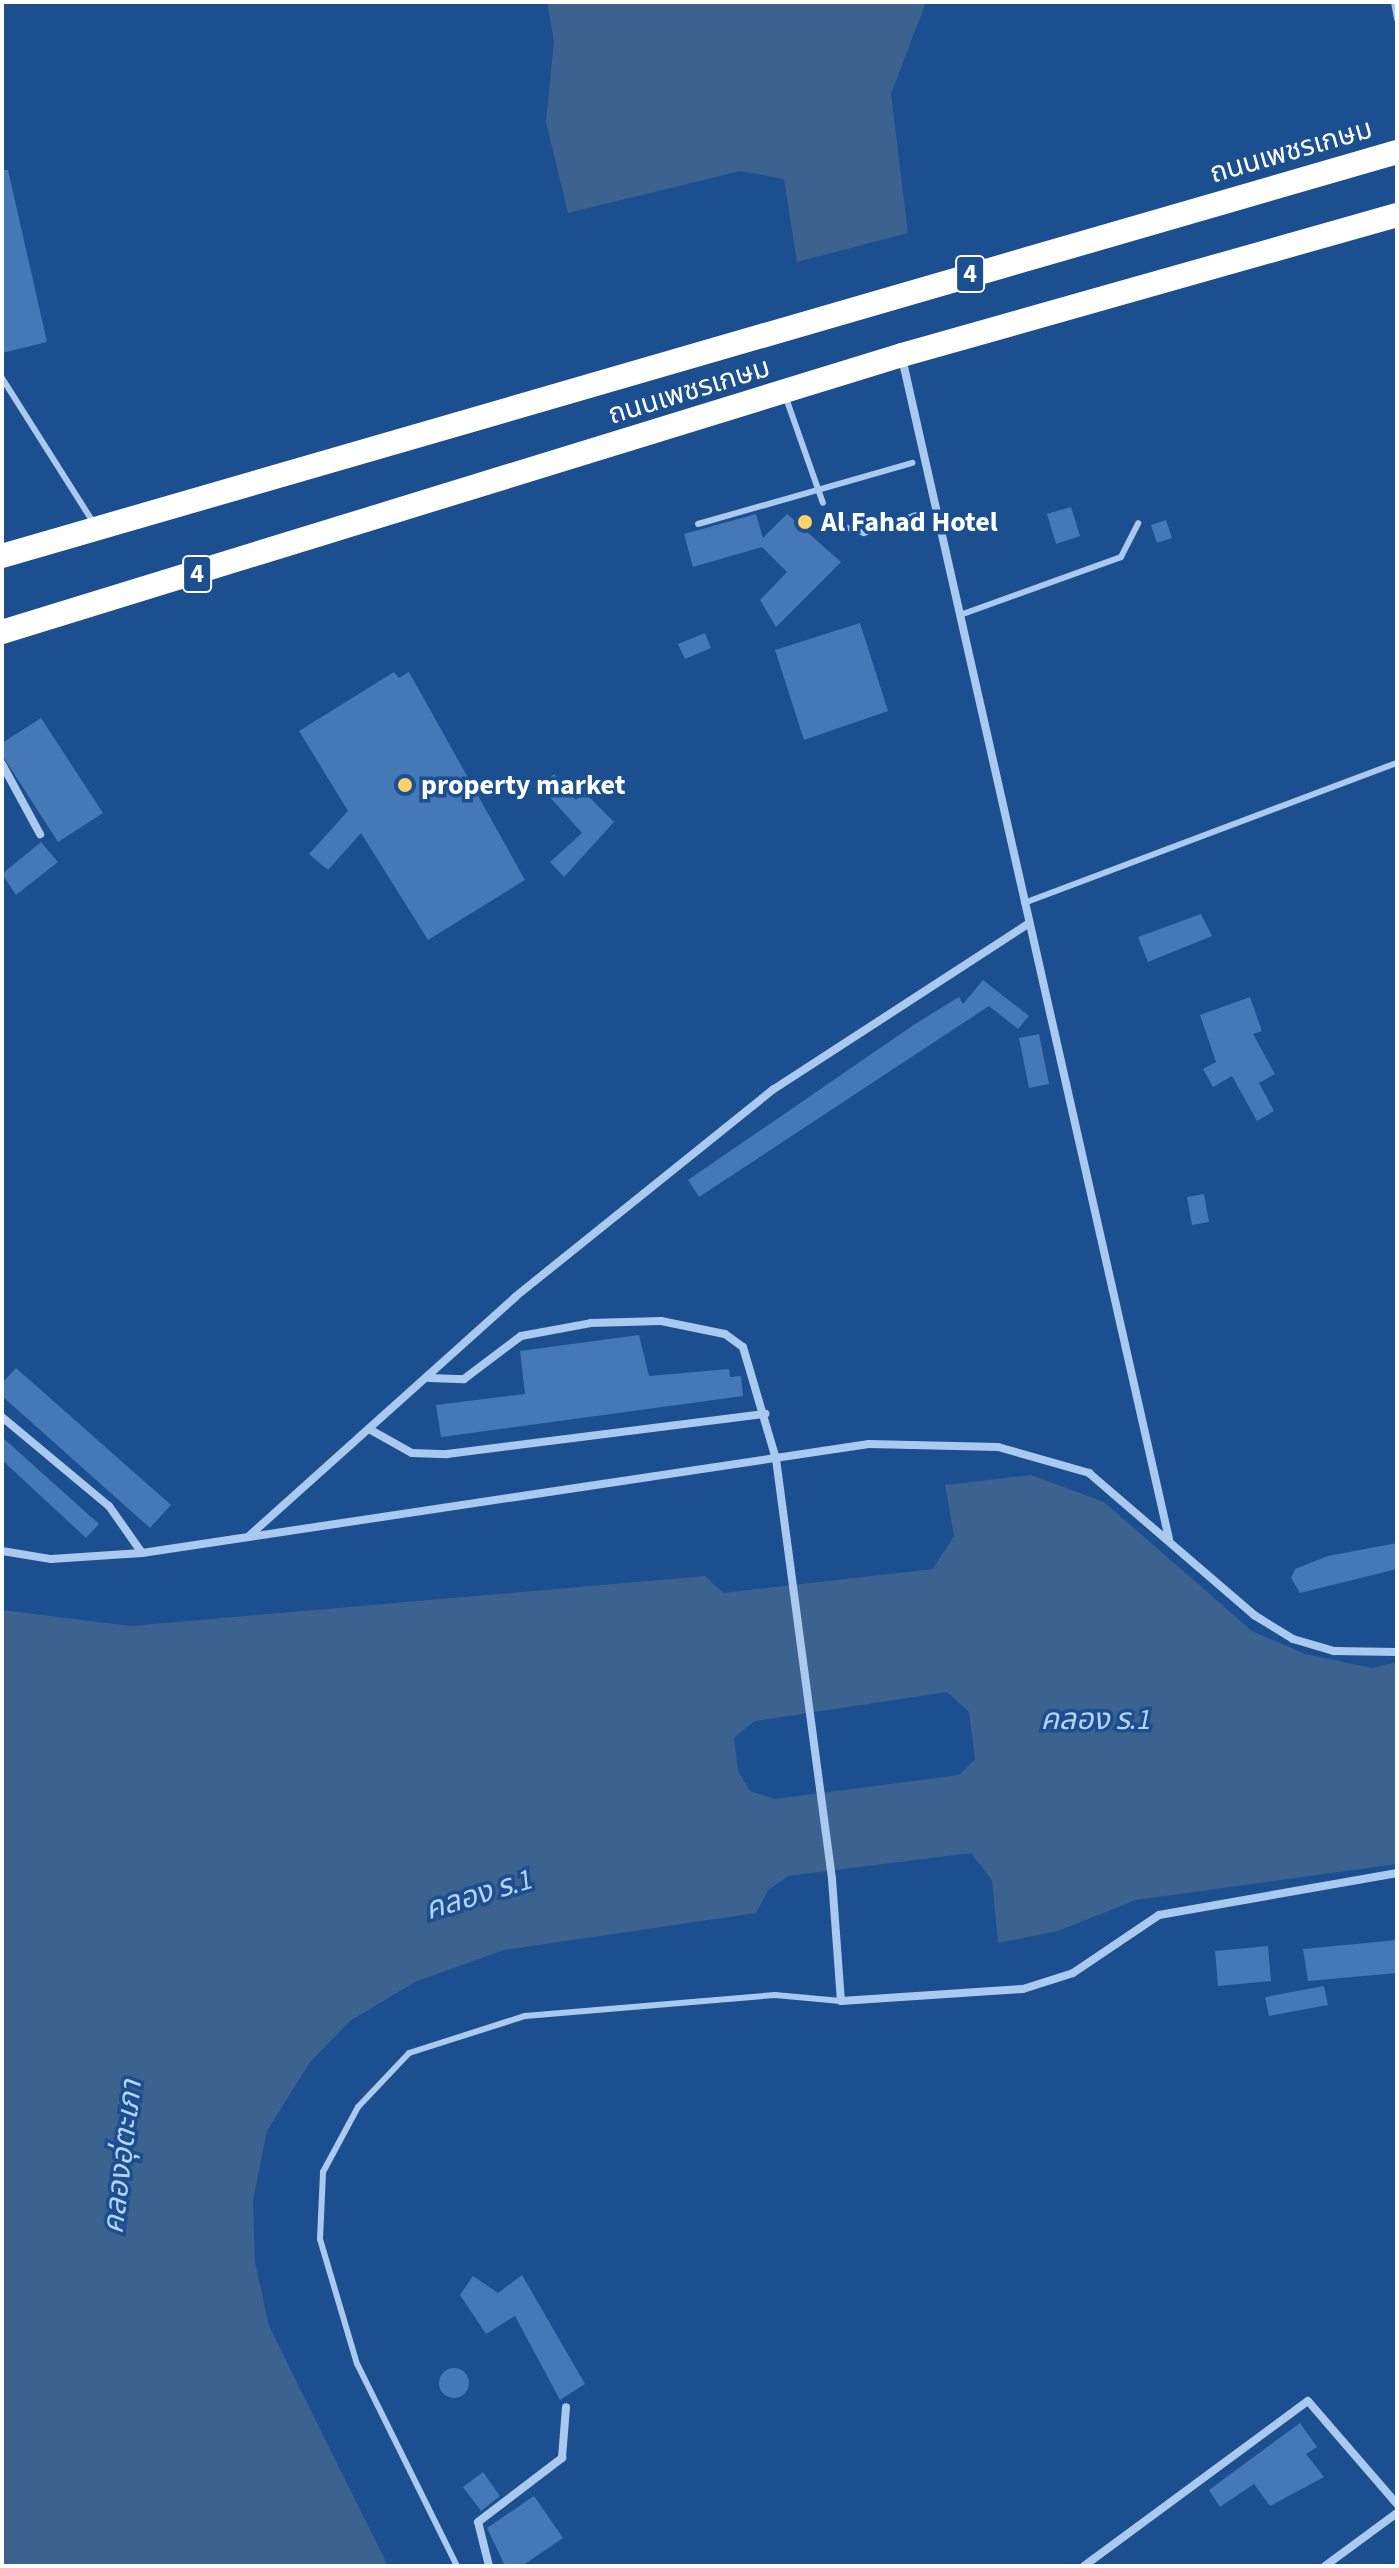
<!DOCTYPE html>
<meta charset="utf-8">
<style>
body{margin:0}
#map{position:relative;width:1399px;height:2568px;overflow:hidden;background:#1b4f8f;font-family:"Source Sans 3","Noto Sans Thai",sans-serif}
div>[style]{position:absolute}
.water>*{inset:0;background:#3c6290}
.building>*{inset:0;background:#4478b7}
.round{border-radius:50%}
.lane>*{height:6px;margin:-3px;padding:0 3px;transform-origin:3px;border-radius:3px;background:#a9c9ee}
.street>*{height:8px;margin:-4px;padding:0 4px;transform-origin:4px;border-radius:4px;background:#a9c9ee}
.highway>*{height:24px;margin:-12px;padding:0 12px;transform-origin:12px;border-radius:12px;background:#fff}
.dots>*{width:22px;height:22px;translate:-50% -50%;box-sizing:border-box;border:4px solid #1b4f8f;border-radius:50%}
span{translate:-50% -50%;white-space:nowrap;text-align:center;line-height:1.15;-webkit-text-stroke:7px #1b4f8f;paint-order:stroke}
.shield-label span{padding:2px 6px;background:#1b4f8f;border:2px solid;border-radius:6px;-webkit-text-stroke-width:0}
.shield-label{font-size:26px;color:#fff;font-weight:700}
.street-label{font-size:28px;color:#fff}
.poi-label{font-size:28px;color:#fff;font-weight:700}
.left{translate:0 -50%;text-align:left}
.water-label{font-size:30px;color:#b5d3f5;font-style:italic}
.frame{position:absolute;inset:0;border:4px solid #fff;pointer-events:none}
</style>
<div id="map">
<div class="water">
<i style="clip-path:polygon(547px 2px,926px 2px,891px 94px,908px 233px,797px 262px,784px 179px,740px 171px,568px 213px,546px 122px,554px 41px)"></i>
<i style="clip-path:polygon(evenodd,1031px 1475px,1104px 1502px,1252px 1631px,1305px 1654px,1372px 1668px,1397px 1662px,1397px 1864px,1136px 1900px,1058px 1931px,998px 1943px,992px 1880px,971px 1853px,788px 1876px,768px 1890px,756px 1913px,504px 1950px,415px 1982px,350px 2021px,310px 2062px,267px 2131px,253px 2201px,255px 2262px,269px 2326px,388px 2566px,2px 2566px,2px 1610px,131px 1626px,705px 1576px,723px 1593px,933px 1569px,954px 1536px,945px 1485px,1031px 1475px,947px 1692px,969px 1712px,975px 1759px,959px 1775px,775px 1799px,750px 1791px,738px 1771px,734px 1738px,755px 1721px,947px 1692px)"></i>
</div>
<div class="building">
<i style="clip-path:polygon(2px 170px,8px 170px,47px 342px,2px 353px)"></i>
<i style="clip-path:polygon(1071px 507px,1080px 536px,1056px 544px,1047px 514px)"></i>
<i style="clip-path:polygon(756px 514px,763px 538px,787px 514px,841px 562px,776px 627px,760px 600px,787px 572px,762px 547px,693px 567px,684px 534px)"></i>
<i style="clip-path:polygon(1166px 520px,1172px 538px,1157px 543px,1151px 525px)"></i>
<i style="clip-path:polygon(860px 623px,888px 711px,804px 740px,775px 650px)"></i>
<i style="clip-path:polygon(705px 633px,711px 648px,685px 659px,678px 644px)"></i>
<i style="clip-path:polygon(394px 672px,399px 678px,409px 672px,525px 880px,428px 940px,361px 833px,328px 870px,309px 854px,348px 811px,299px 731px)"></i>
<i style="clip-path:polygon(41px 718px,103px 813px,58px 842px,2px 755px,2px 743px)"></i>
<i style="clip-path:polygon(554px 774px,576px 800px,584px 792px,614px 822px,564px 877px,550px 862px,582px 833px,540px 786px)"></i>
<i style="clip-path:polygon(41px 842px,58px 862px,16px 895px,2px 874px)"></i>
<i style="clip-path:polygon(1201px 914px,1212px 936px,1148px 962px,1138px 937px)"></i>
<i style="clip-path:polygon(983px 980px,1029px 1016px,1018px 1029px,989px 1006px,699px 1197px,688px 1180px,915px 1024px,959px 997px,963px 1004px)"></i>
<i style="clip-path:polygon(1250px 997px,1262px 1031px,1253px 1034px,1275px 1074px,1259px 1083px,1274px 1111px,1257px 1121px,1232px 1076px,1213px 1087px,1203px 1069px,1216px 1062px,1200px 1015px)"></i>
<i style="clip-path:polygon(1039px 1034px,1049px 1084px,1029px 1088px,1019px 1038px)"></i>
<i style="clip-path:polygon(1204px 1194px,1209px 1222px,1192px 1225px,1187px 1197px)"></i>
<i style="clip-path:polygon(639px 1335px,649px 1376px,729px 1369px,730px 1377px,741px 1376px,743px 1396px,441px 1437px,436px 1405px,525px 1394px,520px 1351px)"></i>
<i style="clip-path:polygon(16px 1368px,171px 1505px,150px 1528px,2px 1396px,2px 1383px)"></i>
<i style="clip-path:polygon(2px 1437px,99px 1524px,86px 1538px,2px 1460px)"></i>
<i style="clip-path:polygon(1397px 1543px,1397px 1569px,1300px 1593px,1291px 1578px,1295px 1569px,1328px 1556px)"></i>
<i style="clip-path:polygon(1397px 1940px,1397px 1973px,1308px 1981px,1303px 1949px)"></i>
<i style="clip-path:polygon(1268px 1946px,1271px 1981px,1218px 1986px,1215px 1951px)"></i>
<i style="clip-path:polygon(1324px 1986px,1328px 2005px,1269px 2016px,1265px 1997px)"></i>
<i style="clip-path:polygon(522px 2275px,585px 2384px,560px 2400px,515px 2316px,486px 2334px,460px 2295px,473px 2276px,498px 2293px)"></i>
<i class="round" style="left:439px;top:2368px;width:30px;height:30px"></i>
<i style="clip-path:polygon(1300px 2423px,1317px 2447px,1306px 2454px,1324px 2477px,1270px 2506px,1254px 2484px,1220px 2507px,1209px 2490px)"></i>
<i style="clip-path:polygon(483px 2472px,500px 2496px,481px 2511px,463px 2487px)"></i>
<i style="clip-path:polygon(534px 2496px,563px 2538px,522px 2566px,505px 2566px,487px 2528px)"></i>
</div>
<div class="lane">
<i style="left:1394px;top:2px;width:17px;rotate:80deg"></i>
<i style="left:2px;top:378px;width:174px;rotate:57.7deg"></i>
<i style="left:786px;top:398px;width:111px;rotate:70.6deg"></i>
<i style="left:698px;top:524px;width:223px;rotate:-15.9deg"></i>
<i style="left:845px;top:527px;width:20px;rotate:18deg"></i>
<i style="left:864px;top:533px;width:58px;rotate:-19.1deg"></i>
<i style="left:960px;top:615px;width:171px;rotate:-19.8deg"></i>
<i style="left:1121px;top:557px;width:38px;rotate:-63deg"></i>
<i style="left:1024px;top:903px;width:398px;rotate:-20.6deg"></i>
<i style="left:457px;top:2566px;width:225px;rotate:-116.3deg"></i>
<i style="left:357px;top:2364px;width:130px;rotate:-106.5deg"></i>
<i style="left:320px;top:2239px;width:67px;rotate:-87.4deg"></i>
<i style="left:323px;top:2172px;width:74px;rotate:-61.7deg"></i>
<i style="left:358px;top:2107px;width:74px;rotate:-46.6deg"></i>
<i style="left:409px;top:2053px;width:122px;rotate:-17.7deg"></i>
<i style="left:525px;top:2016px;width:251px;rotate:-4.8deg"></i>
<i style="left:775px;top:1995px;width:66px;rotate:5.2deg"></i>
</div>
<div class="street">
<i style="left:902px;top:358px;width:1211px;rotate:77.26deg"></i>
<i style="left:2px;top:764px;width:80px;rotate:61.5deg"></i>
<i style="left:429px;top:1378px;width:35px;rotate:2deg"></i>
<i style="left:464px;top:1379px;width:71px;rotate:-37deg"></i>
<i style="left:521px;top:1336px;width:71px;rotate:-10.5deg"></i>
<i style="left:591px;top:1323px;width:70px;rotate:-1.6deg"></i>
<i style="left:661px;top:1321px;width:65px;rotate:11.5deg"></i>
<i style="left:725px;top:1334px;width:22px;rotate:36deg"></i>
<i style="left:743px;top:1347px;width:117px;rotate:73.6deg"></i>
<i style="left:776px;top:1459px;width:424px;rotate:82.4deg"></i>
<i style="left:832px;top:1879px;width:122px;rotate:85.8deg"></i>
<i style="left:841px;top:2001px;width:182px;rotate:-3.8deg"></i>
<i style="left:1023px;top:1989px;width:52px;rotate:-17.7deg"></i>
<i style="left:1073px;top:1973px;width:104px;rotate:-34deg"></i>
<i style="left:1159px;top:1915px;width:242px;rotate:-10deg"></i>
<i style="left:2px;top:1417px;width:139px;rotate:39.8deg"></i>
<i style="left:109px;top:1506px;width:57px;rotate:54.9deg"></i>
<i style="left:369px;top:1429px;width:49px;rotate:29.2deg"></i>
<i style="left:412px;top:1453px;width:35px;rotate:2deg"></i>
<i style="left:447px;top:1454px;width:321px;rotate:-7.2deg"></i>
<i style="left:249px;top:1536px;width:358px;rotate:-41.9deg"></i>
<i style="left:515px;top:1297px;width:332px;rotate:-38.8deg"></i>
<i style="left:774px;top:1089px;width:303px;rotate:-33deg"></i>
<i style="left:2px;top:1551px;width:50px;rotate:9.3deg"></i>
<i style="left:51px;top:1559px;width:91px;rotate:-3.8deg"></i>
<i style="left:142px;top:1553px;width:735px;rotate:-8.53deg"></i>
<i style="left:869px;top:1444px;width:129px;rotate:1.3deg"></i>
<i style="left:998px;top:1447px;width:95px;rotate:15.9deg"></i>
<i style="left:1089px;top:1473px;width:218px;rotate:40.7deg"></i>
<i style="left:1254px;top:1615px;width:46px;rotate:31.6deg"></i>
<i style="left:1293px;top:1639px;width:43px;rotate:16.3deg"></i>
<i style="left:1334px;top:1651px;width:63px;rotate:0.9deg"></i>
<i style="left:489px;top:2566px;width:45px;rotate:-104deg"></i>
<i style="left:478px;top:2522px;width:106px;rotate:-37.3deg"></i>
<i style="left:562px;top:2458px;width:51px;rotate:-85.5deg"></i>
<i style="left:1084px;top:2566px;width:278px;rotate:-36.4deg"></i>
<i style="left:1308px;top:2401px;width:136px;rotate:49.2deg"></i>
<i style="left:1325px;top:2566px;width:89px;rotate:-36.4deg"></i>
</div>
<div class="highway">
<i style="left:2px;top:556px;width:1452px;rotate:-16.15deg"></i>
<i style="left:2px;top:632px;width:942px;rotate:-17.11deg"></i>
<i style="left:902px;top:355px;width:514px;rotate:-15.79deg"></i>
</div>
<div class="dots">
<i style="left:805px;top:522px;background:#ffd166"></i>
<i style="left:405px;top:785px;background:#ffd166"></i>
</div>
<div class="shield-label">
<span style="left:970px;top:274px">4</span>
<span style="left:197px;top:574px">4</span>
</div>
<div class="street-label">
<span style="left:1291px;top:151px;rotate:-16deg">ถนนเพชรเกษม</span>
<span style="left:689px;top:391px;rotate:-17deg">ถนนเพชรเกษม</span>
</div>
<div class="poi-label">
<span class="left" style="left:821px;top:522px">Al Fahad Hotel</span>
<span class="left" style="left:421px;top:785px">property market</span>
</div>
<div class="water-label">
<span style="left:1096px;top:1720px">คลอง ร.1</span>
<span style="left:479px;top:1895px;rotate:-17deg">คลอง ร.1</span>
<span style="left:123px;top:2157px;rotate:-83deg">คลองอุ่ตะเภา</span>
</div>
<div class="frame"></div>
</div>
